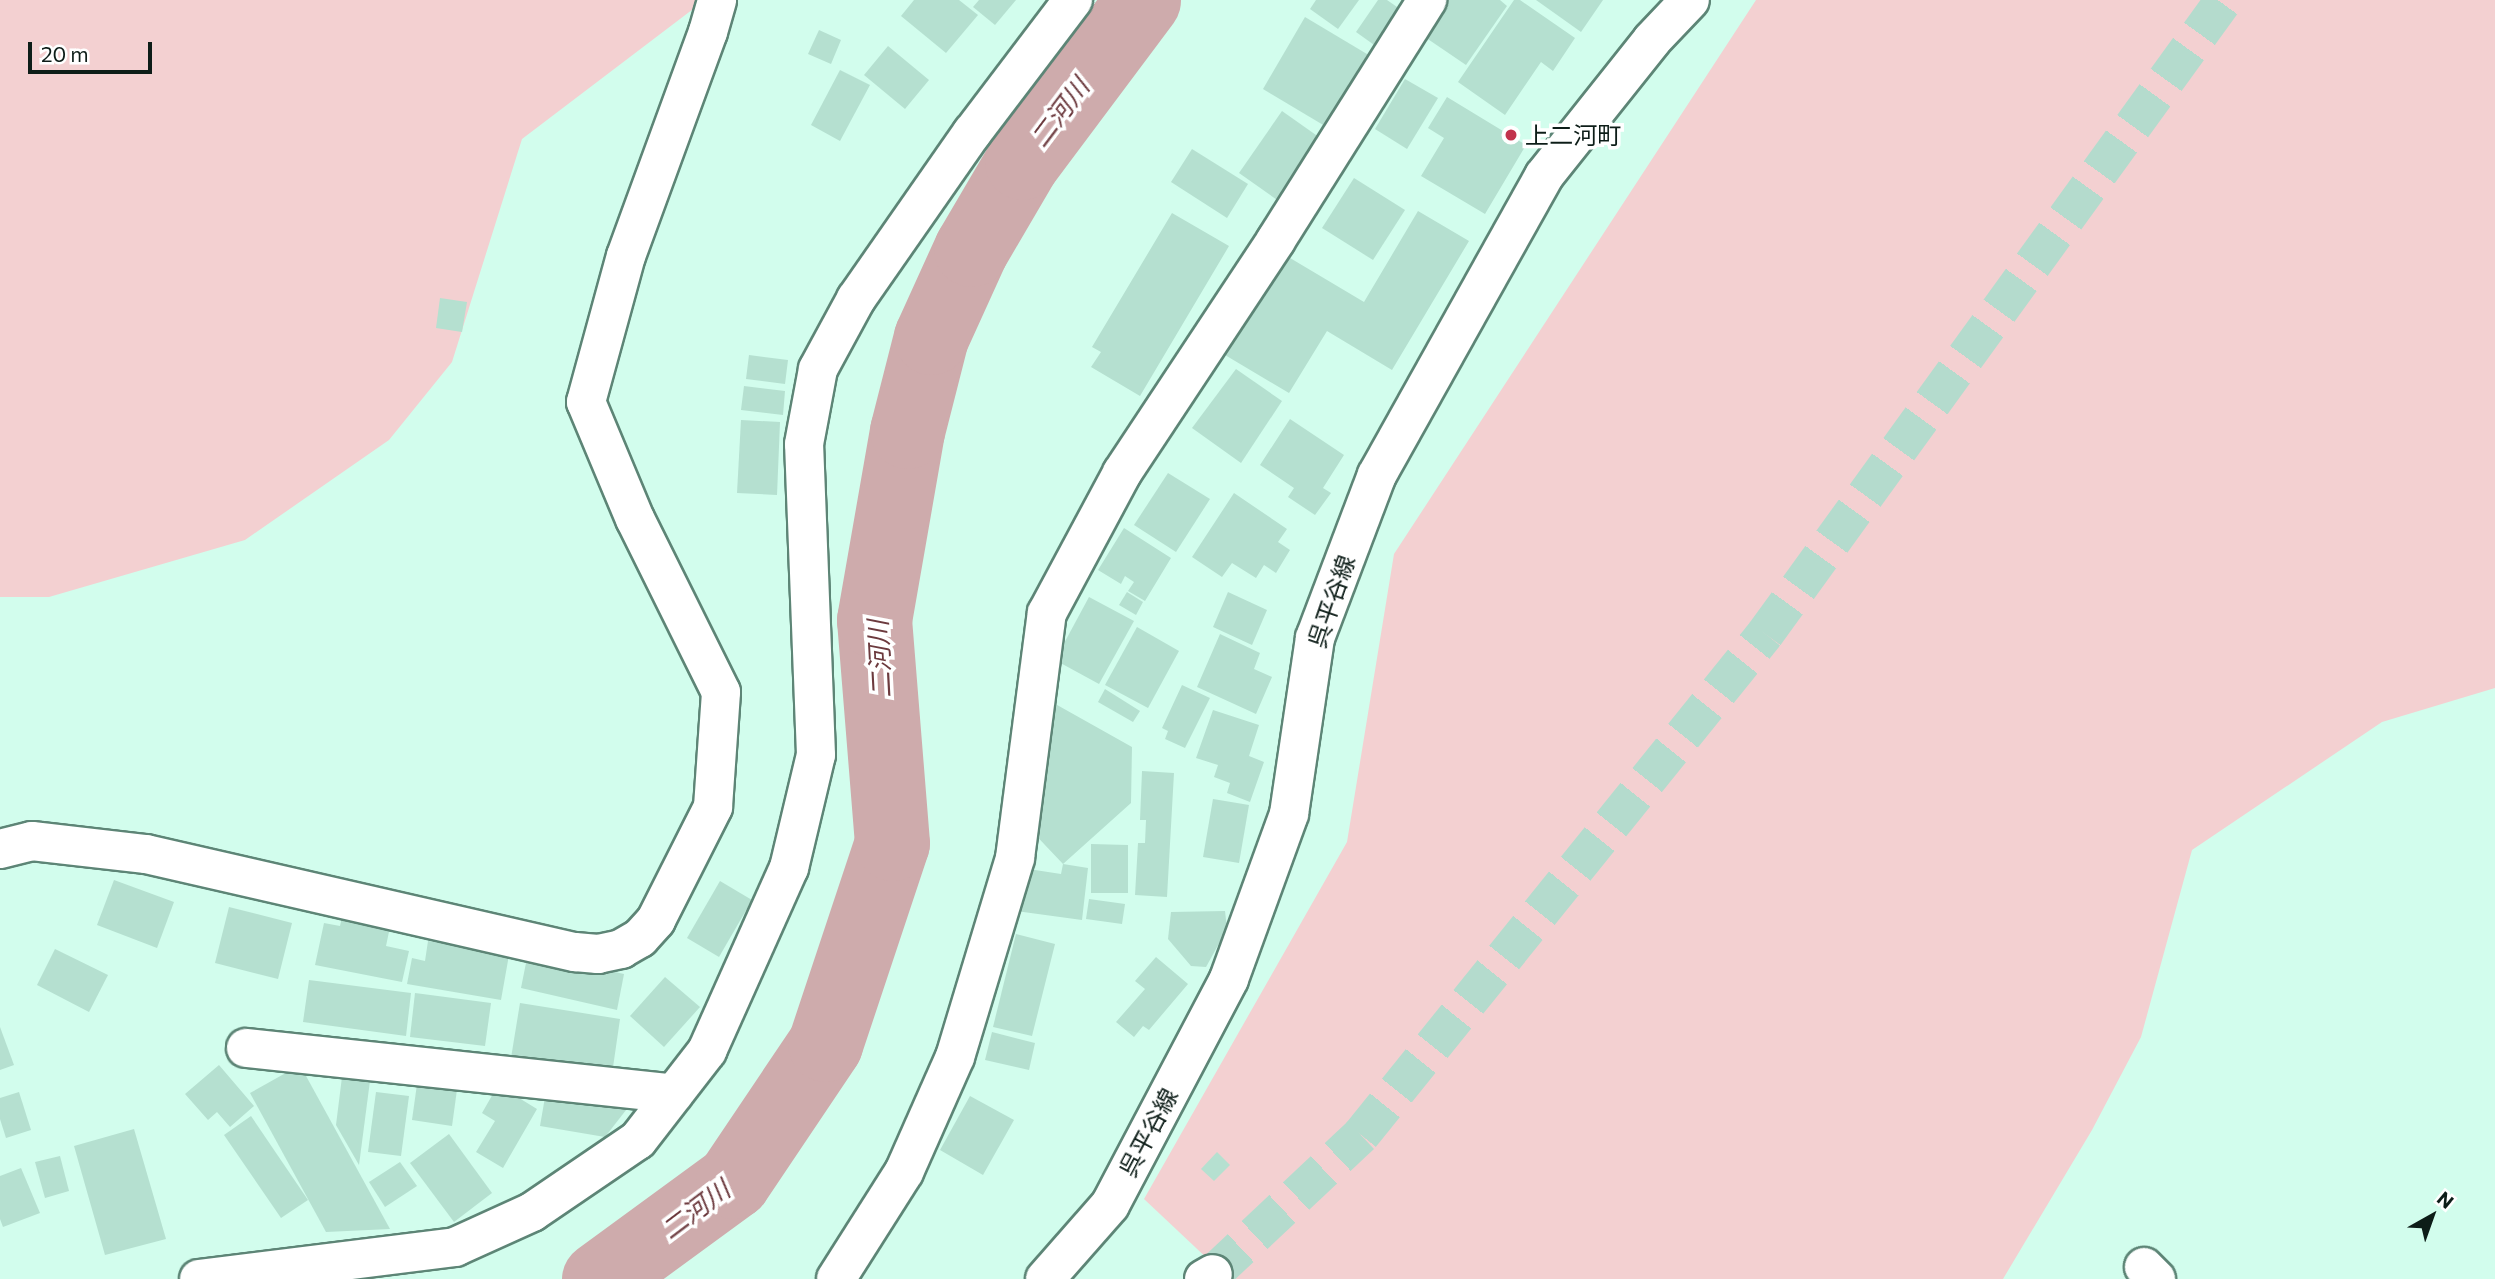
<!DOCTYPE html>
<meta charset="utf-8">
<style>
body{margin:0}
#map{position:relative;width:2495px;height:1279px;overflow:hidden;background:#d2fded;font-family:Commissioner,"Noto Sans JP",sans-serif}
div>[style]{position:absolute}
.green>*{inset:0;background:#f3d0d1}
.river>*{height:75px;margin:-37.5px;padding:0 37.5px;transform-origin:37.5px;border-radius:37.5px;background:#ceabac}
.building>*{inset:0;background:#b5e0d0}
.major-tunnel>*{height:38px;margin-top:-19px;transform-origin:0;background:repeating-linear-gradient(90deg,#b4dbcd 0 38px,transparent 0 57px)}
.roads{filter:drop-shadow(2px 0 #5d8576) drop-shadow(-2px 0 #5d8576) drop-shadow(0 2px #5d8576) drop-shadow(0 -2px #5d8576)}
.minor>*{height:38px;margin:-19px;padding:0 19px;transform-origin:19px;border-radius:19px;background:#fff}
.major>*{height:38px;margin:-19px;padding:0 19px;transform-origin:19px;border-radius:19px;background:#fff}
.dots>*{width:19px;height:19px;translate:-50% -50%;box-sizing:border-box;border:4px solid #fff;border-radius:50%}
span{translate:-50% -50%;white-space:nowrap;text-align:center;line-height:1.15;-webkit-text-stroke:7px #fff;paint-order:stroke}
.poi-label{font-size:24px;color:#0d1d18}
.left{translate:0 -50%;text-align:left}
.street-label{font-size:24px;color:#0d1d18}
.water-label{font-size:26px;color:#6c3a3e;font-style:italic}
.north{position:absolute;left:2397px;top:1181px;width:70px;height:70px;-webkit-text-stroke:5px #fff;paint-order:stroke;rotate:40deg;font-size:19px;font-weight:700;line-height:28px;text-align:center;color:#0d1d18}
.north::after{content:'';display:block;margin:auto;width:24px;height:32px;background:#0d1d18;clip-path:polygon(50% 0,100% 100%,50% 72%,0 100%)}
.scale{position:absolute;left:28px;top:42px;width:124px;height:32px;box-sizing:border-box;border:4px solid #0d1d18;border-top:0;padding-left:9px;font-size:21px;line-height:24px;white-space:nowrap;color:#0d1d18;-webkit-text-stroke:5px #fff;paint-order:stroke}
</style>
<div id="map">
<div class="green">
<i style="clip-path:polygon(0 0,705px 0,522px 139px,452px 362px,389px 440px,245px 540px,49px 597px,0 597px)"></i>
<i style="clip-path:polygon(1756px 0,2495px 0,2495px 688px,2382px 722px,2192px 850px,2141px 1037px,2092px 1130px,2003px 1279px,1229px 1279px,1144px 1199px,1347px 842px,1394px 554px)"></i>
</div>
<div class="river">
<i style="left:599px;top:1279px;width:166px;rotate:-36.2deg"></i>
<i style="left:733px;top:1181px;width:165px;rotate:-56.1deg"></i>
<i style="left:825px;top:1044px;width:212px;rotate:-71.6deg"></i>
<i style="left:892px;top:843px;width:224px;rotate:-94.6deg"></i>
<i style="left:874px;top:620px;width:192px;rotate:-80.1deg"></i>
<i style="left:907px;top:431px;width:97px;rotate:-75.7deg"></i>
<i style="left:931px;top:337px;width:97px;rotate:-65.6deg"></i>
<i style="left:971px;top:249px;width:101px;rotate:-59.6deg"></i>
<i style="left:1022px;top:162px;width:202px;rotate:-53.2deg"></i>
</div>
<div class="building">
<i style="clip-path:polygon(914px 0,959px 0,978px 15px,946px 53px,901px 16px)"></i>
<i style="clip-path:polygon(979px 0,1016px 0,995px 25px,973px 7px)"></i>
<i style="clip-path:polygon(1316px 0,1359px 0,1338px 29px,1310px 9px)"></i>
<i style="clip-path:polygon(1378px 0,1387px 0,1410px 16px,1384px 52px,1356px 32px)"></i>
<i style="clip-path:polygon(1438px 0,1500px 0,1507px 6px,1466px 65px,1416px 31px)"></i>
<i style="clip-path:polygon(1514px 0,1520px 0,1575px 38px,1553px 71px,1541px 62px,1505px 115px,1458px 82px)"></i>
<i style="clip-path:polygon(1536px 0,1603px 0,1581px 32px)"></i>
<i style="clip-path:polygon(1305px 17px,1382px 63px,1340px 135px,1263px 89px)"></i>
<i style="clip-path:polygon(819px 30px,841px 40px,831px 64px,808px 54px)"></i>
<i style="clip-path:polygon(888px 46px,929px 80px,905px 109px,864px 75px)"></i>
<i style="clip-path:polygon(840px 70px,870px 85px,840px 141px,811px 125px)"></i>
<i style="clip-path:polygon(1405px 79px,1438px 98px,1407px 149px,1375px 129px)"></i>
<i style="clip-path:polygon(1447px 97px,1526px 145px,1485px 214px,1421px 176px,1444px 138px,1428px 128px)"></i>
<i style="clip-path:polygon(1282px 111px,1333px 147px,1290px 209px,1239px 173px)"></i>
<i style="clip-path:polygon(1192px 149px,1248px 184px,1227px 218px,1171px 182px)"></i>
<i style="clip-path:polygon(1354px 178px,1405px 210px,1373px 260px,1322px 228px)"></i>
<i style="clip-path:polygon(1418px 211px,1469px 241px,1392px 370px,1327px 331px,1289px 393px,1225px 355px,1285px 255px,1364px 302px)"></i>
<i style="clip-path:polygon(1172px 213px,1229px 246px,1140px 396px,1091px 367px,1101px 352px,1092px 347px)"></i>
<i style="clip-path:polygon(440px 298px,467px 302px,462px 332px,436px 328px)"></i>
<i style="clip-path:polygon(749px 355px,788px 360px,785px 384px,746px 379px)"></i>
<i style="clip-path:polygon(1236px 369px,1282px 401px,1241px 463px,1192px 428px)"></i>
<i style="clip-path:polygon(744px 386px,785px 391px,783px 415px,741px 410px)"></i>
<i style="clip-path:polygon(1290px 419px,1344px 455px,1323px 488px,1331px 493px,1315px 515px,1288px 497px,1294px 488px,1260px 465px)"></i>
<i style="clip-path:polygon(741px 420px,780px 422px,777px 495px,737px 493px)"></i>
<i style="clip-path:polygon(1168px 473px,1210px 499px,1176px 552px,1134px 525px)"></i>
<i style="clip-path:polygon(1234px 493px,1287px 529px,1278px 542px,1290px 550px,1276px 573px,1264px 565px,1256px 578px,1232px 563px,1222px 577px,1192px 557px)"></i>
<i style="clip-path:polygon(1124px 528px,1171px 558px,1145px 601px,1128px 591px,1134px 582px,1125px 576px,1121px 584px,1098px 570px)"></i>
<i style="clip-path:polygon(1127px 592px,1143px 602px,1136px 615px,1119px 605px)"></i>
<i style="clip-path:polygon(1228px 592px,1267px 610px,1252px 645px,1213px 627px)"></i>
<i style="clip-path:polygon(1089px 597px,1134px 621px,1099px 684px,1055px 660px)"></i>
<i style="clip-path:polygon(1137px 627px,1179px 651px,1148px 708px,1105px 685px)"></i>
<i style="clip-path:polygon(1220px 634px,1260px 653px,1254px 669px,1272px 677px,1256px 714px,1197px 687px)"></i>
<i style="clip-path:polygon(1182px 685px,1210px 698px,1185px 748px,1165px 739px,1168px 731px,1162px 728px)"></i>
<i style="clip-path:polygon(1105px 689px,1140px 711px,1133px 722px,1098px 702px)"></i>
<i style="clip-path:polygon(1050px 701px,1132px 747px,1131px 803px,1063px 864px,1088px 868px,1082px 920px,1016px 911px,1022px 868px,1061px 874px,1063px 864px,1027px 826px,1042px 811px,1032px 800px)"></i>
<i style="clip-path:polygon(1213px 710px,1259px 725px,1249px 756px,1264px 762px,1250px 802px,1227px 793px,1230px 783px,1214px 777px,1218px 765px,1196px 758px)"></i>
<i style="clip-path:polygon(1142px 771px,1174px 773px,1167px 897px,1135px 895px,1138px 843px,1145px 843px,1146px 820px,1140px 820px)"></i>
<i style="clip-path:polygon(1213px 799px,1249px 805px,1239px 863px,1203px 857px)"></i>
<i style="clip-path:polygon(1091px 844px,1128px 845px,1128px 893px,1091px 893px)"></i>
<i style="clip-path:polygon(114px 880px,174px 902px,157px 948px,97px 925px)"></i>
<i style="clip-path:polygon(720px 881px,752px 900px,719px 957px,687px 938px)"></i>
<i style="clip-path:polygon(1089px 899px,1125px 904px,1122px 924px,1086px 919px)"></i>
<i style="clip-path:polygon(229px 907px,292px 923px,278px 979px,215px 963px)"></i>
<i style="clip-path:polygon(1225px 911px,1227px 929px,1206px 967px,1191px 966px,1168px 939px,1171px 912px)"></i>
<i style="clip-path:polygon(342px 917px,390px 927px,386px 946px,409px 951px,402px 982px,315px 965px,324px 923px,340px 926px)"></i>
<i style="clip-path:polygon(1016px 934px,1055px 944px,1032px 1036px,993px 1027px)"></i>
<i style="clip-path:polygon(428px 941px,509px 955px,501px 1000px,407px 984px,412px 958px,425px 961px)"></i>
<i style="clip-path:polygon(55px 949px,108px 975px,89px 1012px,37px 985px)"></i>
<i style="clip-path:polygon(528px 953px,624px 974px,617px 1010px,521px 988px)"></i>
<i style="clip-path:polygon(1156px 957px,1188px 984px,1149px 1030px,1143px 1026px,1134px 1037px,1116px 1022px,1145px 989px,1135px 981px)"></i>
<i style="clip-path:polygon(665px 977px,700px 1007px,664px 1047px,630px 1016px)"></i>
<i style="clip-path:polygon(309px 980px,411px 993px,406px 1036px,303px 1022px)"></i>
<i style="clip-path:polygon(415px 993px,491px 1003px,485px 1046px,410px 1037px)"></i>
<i style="clip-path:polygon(520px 1003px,620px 1019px,612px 1074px,511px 1058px)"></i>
<i style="clip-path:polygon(0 1027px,14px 1065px,0 1070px)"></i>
<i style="clip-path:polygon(992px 1032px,1035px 1043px,1029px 1070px,985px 1060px)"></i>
<i style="clip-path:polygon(219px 1065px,254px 1106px,230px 1127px,217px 1112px,208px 1120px,185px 1094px)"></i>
<i style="clip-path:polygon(300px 1065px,390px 1229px,326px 1232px,250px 1093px)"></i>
<i style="clip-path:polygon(343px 1069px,371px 1073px,359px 1165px,336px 1125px)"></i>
<i style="clip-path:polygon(419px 1070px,459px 1075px,452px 1126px,412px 1120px)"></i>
<i style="clip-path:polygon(548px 1080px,637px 1096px,605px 1137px,540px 1126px)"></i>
<i style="clip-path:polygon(498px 1085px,537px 1109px,503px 1168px,476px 1152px,495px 1121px,482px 1113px)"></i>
<i style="clip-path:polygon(19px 1092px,31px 1130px,6px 1138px,0 1119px,0 1098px)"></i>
<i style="clip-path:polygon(376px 1092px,409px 1096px,401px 1156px,368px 1152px)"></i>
<i style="clip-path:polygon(970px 1096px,1014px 1120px,983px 1175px,940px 1150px)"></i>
<i style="clip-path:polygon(251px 1116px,308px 1200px,281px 1218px,224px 1135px)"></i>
<i style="clip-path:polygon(134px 1129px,166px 1239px,105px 1255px,74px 1146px)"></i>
<i style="clip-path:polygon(449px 1134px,492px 1193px,454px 1222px,410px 1163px)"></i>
<i style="clip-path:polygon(1217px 1152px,1230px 1165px,1214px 1181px,1201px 1169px)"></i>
<i style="clip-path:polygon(60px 1156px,69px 1191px,45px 1198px,35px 1162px)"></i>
<i style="clip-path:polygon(400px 1162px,417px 1186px,385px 1207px,369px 1182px)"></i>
<i style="clip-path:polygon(21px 1168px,40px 1213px,3px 1227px,0 1219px,0 1176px)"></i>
</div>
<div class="major-tunnel">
<i style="left:1213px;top:1274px;width:203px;rotate:-43.2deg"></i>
<i style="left:1361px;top:1135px;width:644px;rotate:-51.12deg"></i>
<i style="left:1765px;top:634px;width:783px;rotate:-54.1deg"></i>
</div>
<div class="roads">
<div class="minor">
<i style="left:0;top:849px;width:33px;rotate:-14deg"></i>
<i style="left:32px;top:841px;width:115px;rotate:6.5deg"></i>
<i style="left:146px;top:854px;width:440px;rotate:12.9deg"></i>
<i style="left:575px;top:952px;width:23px;rotate:5deg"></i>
<i style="left:598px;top:954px;width:24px;rotate:-12deg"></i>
<i style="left:621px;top:949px;width:22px;rotate:-30deg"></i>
<i style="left:640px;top:938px;width:24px;rotate:-48deg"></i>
<i style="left:656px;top:920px;width:127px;rotate:-63.2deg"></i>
<i style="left:713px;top:807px;width:115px;rotate:-86deg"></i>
<i style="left:721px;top:692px;width:193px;rotate:-116.4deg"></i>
<i style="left:635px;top:519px;width:127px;rotate:-112.7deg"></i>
<i style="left:586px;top:402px;width:151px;rotate:-74.7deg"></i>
<i style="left:626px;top:256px;width:239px;rotate:-69.9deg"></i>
<i style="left:708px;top:32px;width:33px;rotate:-74deg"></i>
<i style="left:246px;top:1048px;width:430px;rotate:6.1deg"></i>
<i style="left:2144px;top:1267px;width:17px;rotate:45deg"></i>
<i style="left:199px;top:1279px;width:258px;rotate:-7.1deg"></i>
<i style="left:455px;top:1247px;width:85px;rotate:-24.4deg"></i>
<i style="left:532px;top:1212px;width:128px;rotate:-34.2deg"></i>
<i style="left:638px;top:1140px;width:113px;rotate:-52.2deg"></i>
<i style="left:707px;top:1051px;width:201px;rotate:-65.9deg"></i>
<i style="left:789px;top:868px;width:116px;rotate:-76.6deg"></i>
<i style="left:816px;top:755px;width:311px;rotate:-92.2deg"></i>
<i style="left:804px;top:444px;width:76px;rotate:-79.4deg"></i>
<i style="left:818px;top:369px;width:80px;rotate:-61.5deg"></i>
<i style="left:856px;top:299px;width:203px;rotate:-55.1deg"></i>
<i style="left:972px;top:133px;width:167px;rotate:-52.8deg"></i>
<i style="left:836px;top:1279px;width:127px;rotate:-57.6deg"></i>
<i style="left:904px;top:1172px;width:126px;rotate:-66.1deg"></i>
<i style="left:955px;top:1057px;width:208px;rotate:-73.2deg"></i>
<i style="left:1015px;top:858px;width:247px;rotate:-82.6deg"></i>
<i style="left:1047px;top:613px;width:159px;rotate:-61.8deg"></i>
<i style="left:1122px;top:473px;width:279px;rotate:-56.5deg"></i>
<i style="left:1276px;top:240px;width:284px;rotate:-57.8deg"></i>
</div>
<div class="major">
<i style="left:1045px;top:1279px;width:98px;rotate:-48.7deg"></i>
<i style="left:1110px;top:1205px;width:255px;rotate:-62.2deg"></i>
<i style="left:1229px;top:979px;width:176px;rotate:-70deg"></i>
<i style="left:1289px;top:814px;width:178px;rotate:-81.6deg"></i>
<i style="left:1315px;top:638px;width:174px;rotate:-69.2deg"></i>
<i style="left:1377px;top:475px;width:342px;rotate:-60.8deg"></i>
<i style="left:1544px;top:176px;width:174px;rotate:-51.5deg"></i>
<i style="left:1652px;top:40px;width:55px;rotate:-46.5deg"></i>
<i style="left:1204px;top:1279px;width:10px;rotate:-29deg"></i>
</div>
</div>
<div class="dots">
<i style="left:1511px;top:135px;background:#c2324c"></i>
</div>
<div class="poi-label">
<span class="left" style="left:1525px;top:135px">上二河町</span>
</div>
<div class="street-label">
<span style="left:1331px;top:601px;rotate:-71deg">呉平谷線</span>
<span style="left:1148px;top:1132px;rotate:-62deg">呉平谷線</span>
</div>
<div class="water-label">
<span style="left:1059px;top:112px;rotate:-53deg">二河川</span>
<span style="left:879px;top:659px;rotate:-93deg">二河川</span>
<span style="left:695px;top:1209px;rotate:-37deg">二河川</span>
</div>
<div class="north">N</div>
<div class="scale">20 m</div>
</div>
